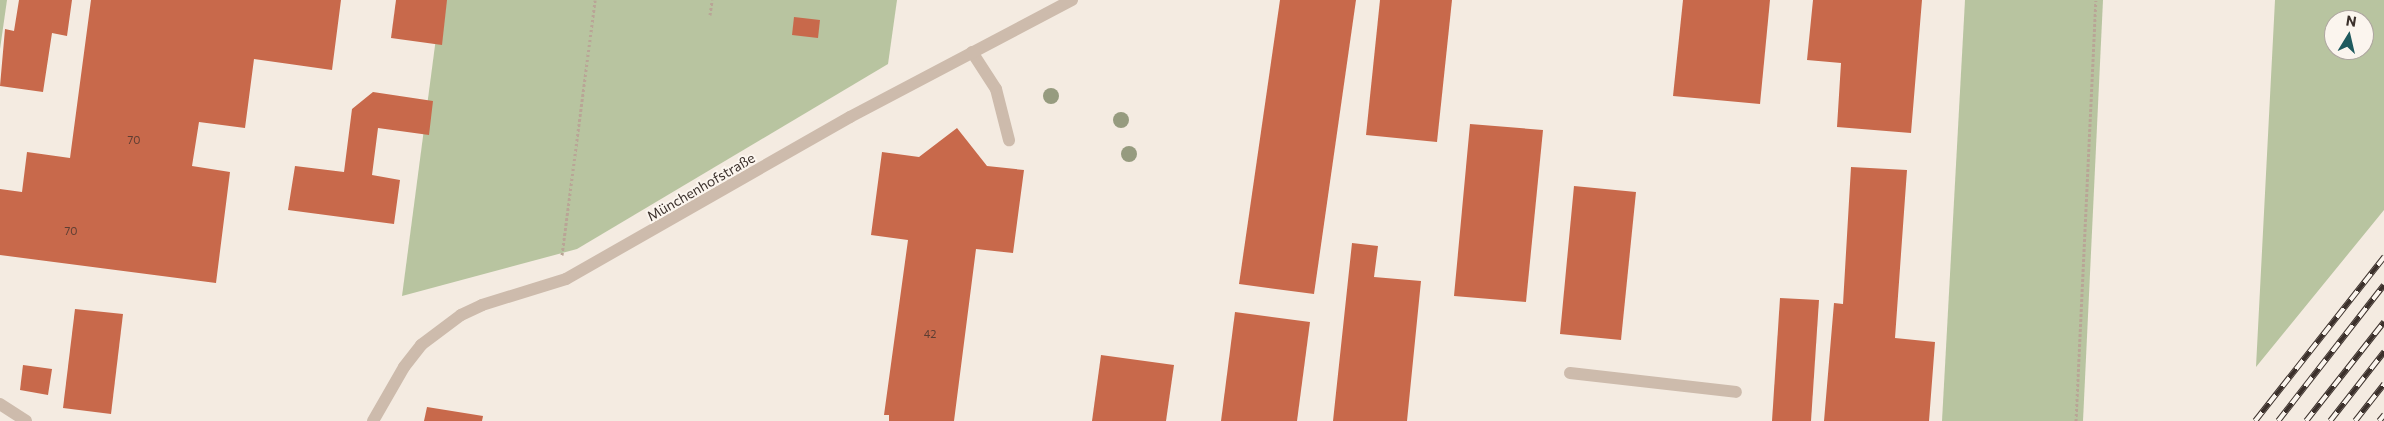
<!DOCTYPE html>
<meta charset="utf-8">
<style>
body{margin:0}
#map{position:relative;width:2384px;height:421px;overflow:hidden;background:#f4ebe1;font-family:Commissioner,sans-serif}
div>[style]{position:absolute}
.green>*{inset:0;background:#b8c4a0}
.building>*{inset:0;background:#c8694b}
.path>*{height:3px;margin-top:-1.5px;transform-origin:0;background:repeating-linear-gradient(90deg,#b9a596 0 2.5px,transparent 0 5px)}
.minor>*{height:12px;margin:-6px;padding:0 6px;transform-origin:6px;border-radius:6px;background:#cdbbac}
.rail>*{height:5.5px;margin-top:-2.75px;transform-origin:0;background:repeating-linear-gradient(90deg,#fbf5ee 0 11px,#3b302b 0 22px);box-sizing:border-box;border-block:1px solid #3b302b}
.trees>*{width:16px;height:16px;margin:-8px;border-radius:50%;background:#969b7f}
span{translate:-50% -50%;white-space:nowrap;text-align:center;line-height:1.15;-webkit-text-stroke:4px #fbf5ee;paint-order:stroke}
.number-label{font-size:11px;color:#5e3e33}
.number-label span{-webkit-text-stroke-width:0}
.street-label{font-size:14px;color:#3b302b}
.north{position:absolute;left:2324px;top:10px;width:50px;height:50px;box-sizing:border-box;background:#fbf5ee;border:1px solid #aea6a0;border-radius:50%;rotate:9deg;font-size:14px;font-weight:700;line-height:20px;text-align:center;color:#3b302b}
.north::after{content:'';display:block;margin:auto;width:18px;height:22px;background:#1f5a5e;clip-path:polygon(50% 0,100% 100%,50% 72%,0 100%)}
</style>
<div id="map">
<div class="green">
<i style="clip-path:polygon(0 0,7px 0,0 49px)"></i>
<i style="clip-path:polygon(441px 0,897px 0,888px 64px,577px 249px,402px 296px)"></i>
<i style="clip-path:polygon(1965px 0,2103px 0,2083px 421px,1942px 421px)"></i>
<i style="clip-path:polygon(evenodd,2275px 0,2384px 0,2384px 210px,2256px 367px,2275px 0,2334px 20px,2364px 20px,2364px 50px,2334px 50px,2334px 20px)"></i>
</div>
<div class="building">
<i style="clip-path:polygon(19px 0,72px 0,67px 36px,52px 33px,43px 92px,0 86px,5px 29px,14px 31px)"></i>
<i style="clip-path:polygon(91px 0,341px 0,332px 70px,254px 59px,245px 128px,199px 122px,192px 166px,230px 172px,216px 283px,0 255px,0 189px,22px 192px,27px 152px,70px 158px)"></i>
<i style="clip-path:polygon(396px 0,447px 0,442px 45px,391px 38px)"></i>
<i style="clip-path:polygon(1280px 0,1356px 0,1314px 294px,1239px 284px)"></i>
<i style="clip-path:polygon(1380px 0,1452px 0,1437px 142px,1366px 135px)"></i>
<i style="clip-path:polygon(1683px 0,1770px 0,1760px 104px,1673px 96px)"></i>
<i style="clip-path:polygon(1813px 0,1922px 0,1911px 133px,1837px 127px,1841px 63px,1807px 60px)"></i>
<i style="clip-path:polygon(794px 17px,820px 20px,818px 38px,792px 35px)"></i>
<i style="clip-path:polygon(373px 92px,433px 101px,429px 135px,378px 128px,372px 175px,400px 180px,394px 224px,288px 210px,295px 166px,344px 172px,352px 109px)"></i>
<i style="clip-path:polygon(1470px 124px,1543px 130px,1526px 302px,1454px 296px)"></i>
<i style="clip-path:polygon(957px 128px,987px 166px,1024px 170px,1013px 253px,976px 249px,954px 421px,889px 421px,889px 415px,884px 415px,908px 240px,871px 235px,882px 152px,919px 157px)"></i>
<i style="clip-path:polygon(1851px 167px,1907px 170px,1895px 338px,1935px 342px,1929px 421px,1824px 421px,1834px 303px,1843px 304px)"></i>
<i style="clip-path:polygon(1574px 186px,1636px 192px,1621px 340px,1560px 334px)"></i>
<i style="clip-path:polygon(1352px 243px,1378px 246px,1374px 277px,1421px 281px,1407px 421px,1333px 421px)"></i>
<i style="clip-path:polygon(1780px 298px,1819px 300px,1811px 421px,1772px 421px)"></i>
<i style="clip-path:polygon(75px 309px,123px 314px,111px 414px,63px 408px)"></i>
<i style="clip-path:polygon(1235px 312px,1310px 322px,1297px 421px,1221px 421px)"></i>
<i style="clip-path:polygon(1101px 355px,1174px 365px,1166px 421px,1092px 421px)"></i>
<i style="clip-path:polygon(23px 365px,52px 369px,48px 395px,20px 390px)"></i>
<i style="clip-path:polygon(427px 407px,483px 416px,482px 421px,424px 421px)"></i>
</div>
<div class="path">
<i style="left:710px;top:15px;width:15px;rotate:-82deg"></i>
<i style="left:562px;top:255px;width:257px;rotate:-82.6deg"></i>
<i style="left:2076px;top:421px;width:421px;rotate:-87.3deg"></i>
</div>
<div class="minor">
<i style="left:972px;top:52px;width:44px;rotate:57deg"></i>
<i style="left:996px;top:89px;width:53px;rotate:75.7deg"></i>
<i style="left:1570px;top:373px;width:167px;rotate:6.5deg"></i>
<i style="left:0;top:404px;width:31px;rotate:33deg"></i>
<i style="left:373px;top:421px;width:62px;rotate:-60.1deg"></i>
<i style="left:404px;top:367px;width:28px;rotate:-52deg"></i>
<i style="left:421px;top:345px;width:50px;rotate:-36.9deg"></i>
<i style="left:461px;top:315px;width:23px;rotate:-25deg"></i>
<i style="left:482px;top:305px;width:88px;rotate:-17.2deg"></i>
<i style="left:566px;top:279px;width:327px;rotate:-29.7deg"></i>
<i style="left:850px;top:117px;width:251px;rotate:-27.8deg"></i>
</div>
<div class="rail">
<i style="left:2255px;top:421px;width:209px;rotate:-51.8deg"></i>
<i style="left:2278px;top:421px;width:172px;rotate:-52.1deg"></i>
<i style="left:2306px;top:421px;width:126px;rotate:-51.8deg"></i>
<i style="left:2330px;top:421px;width:88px;rotate:-52deg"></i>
<i style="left:2355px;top:421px;width:47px;rotate:-51.9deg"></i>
<i style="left:2379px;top:421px;width:8px;rotate:-50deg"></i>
</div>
<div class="trees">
<i style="left:1051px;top:96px"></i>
<i style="left:1121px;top:120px"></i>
<i style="left:1129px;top:154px"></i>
</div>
<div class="number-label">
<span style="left:134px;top:140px">70</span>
<span style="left:71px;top:231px">70</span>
<span style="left:930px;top:334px">42</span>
</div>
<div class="street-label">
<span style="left:701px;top:187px;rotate:-30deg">Münchenhofstraße</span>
</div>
<div class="north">N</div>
</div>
